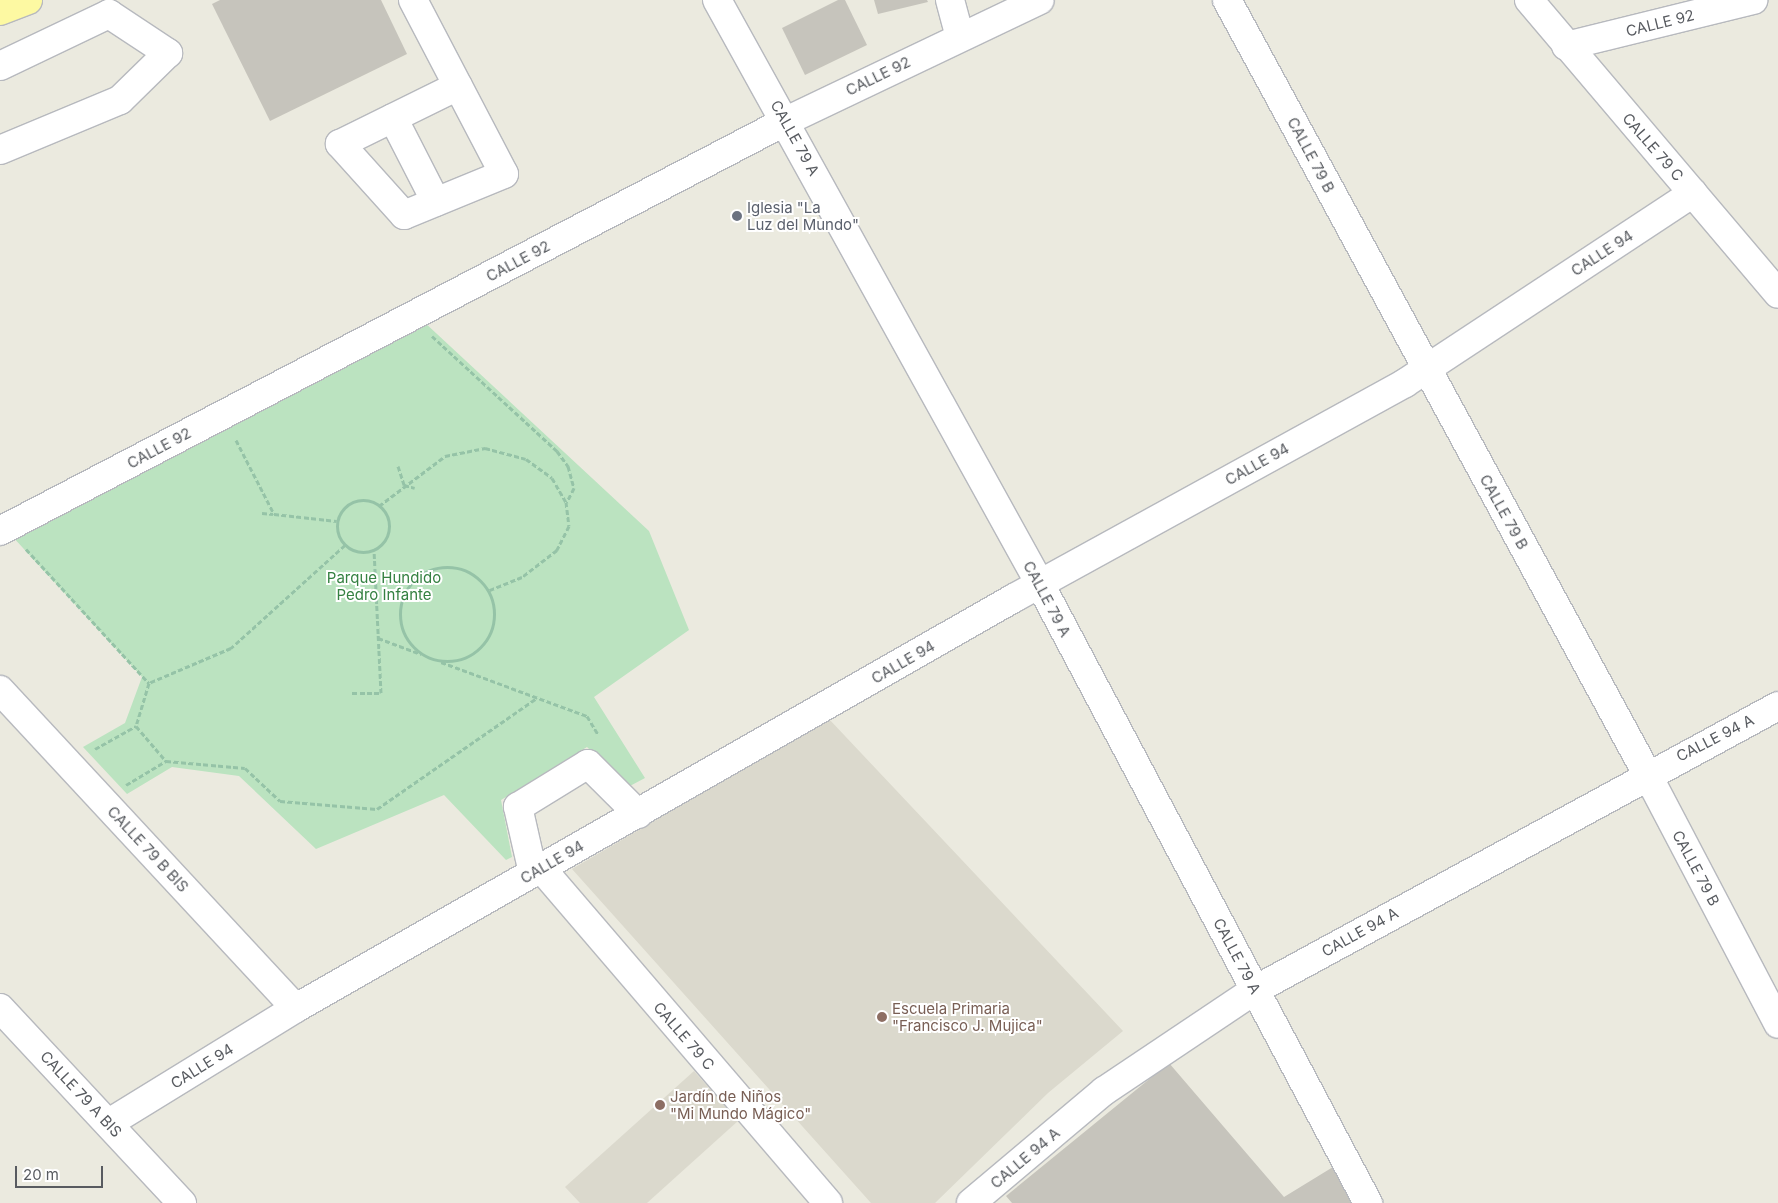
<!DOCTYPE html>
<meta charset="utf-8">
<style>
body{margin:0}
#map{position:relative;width:1778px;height:1203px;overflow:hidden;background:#ebeadf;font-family:Inter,sans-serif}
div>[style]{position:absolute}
.education>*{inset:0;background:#dbd9cd}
.green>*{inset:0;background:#bbe3c0}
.building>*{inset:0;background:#c6c4bc}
.path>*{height:3px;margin-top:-1.5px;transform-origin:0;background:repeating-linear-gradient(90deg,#95c3a7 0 5px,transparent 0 7.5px)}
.path>.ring{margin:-1.5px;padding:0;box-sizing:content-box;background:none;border:3px solid #95c3a7;border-radius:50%}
.roads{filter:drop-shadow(1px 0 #b7b9be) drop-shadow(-1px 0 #b7b9be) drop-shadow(0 1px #b7b9be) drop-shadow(0 -1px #b7b9be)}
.minor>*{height:28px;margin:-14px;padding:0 14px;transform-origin:14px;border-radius:14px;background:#fff}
.major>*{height:28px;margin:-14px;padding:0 14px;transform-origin:14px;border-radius:14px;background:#fdf9a2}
.dots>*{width:14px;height:14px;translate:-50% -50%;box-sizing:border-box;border:2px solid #fff;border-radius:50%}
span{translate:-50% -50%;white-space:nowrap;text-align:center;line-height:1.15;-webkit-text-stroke:4px #fff;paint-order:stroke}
.street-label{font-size:15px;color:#585b60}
.worship-label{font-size:15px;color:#5b616d}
.left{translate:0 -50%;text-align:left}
.park-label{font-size:15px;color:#358142}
.education-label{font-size:15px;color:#785e54}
.scale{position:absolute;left:15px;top:1166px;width:88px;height:22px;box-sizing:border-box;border:2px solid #585b60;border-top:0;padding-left:6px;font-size:15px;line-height:18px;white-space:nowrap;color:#585b60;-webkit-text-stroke:4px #fff;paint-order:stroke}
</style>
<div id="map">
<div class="education">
<i style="clip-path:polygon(829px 719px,1123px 1031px,1048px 1093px,935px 1203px,871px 1203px,572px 869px)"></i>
<i style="clip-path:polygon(694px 1071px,738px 1121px,647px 1203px,580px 1203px,565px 1187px)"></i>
</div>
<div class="green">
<i style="clip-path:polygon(423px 321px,649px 531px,689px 630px,594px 697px,645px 778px,628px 787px,587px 747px,501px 800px,512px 857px,506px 860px,444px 795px,316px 849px,239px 776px,172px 767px,127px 794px,83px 747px,125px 723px,142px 677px,11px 535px)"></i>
</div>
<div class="building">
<i style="clip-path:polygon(220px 0,381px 0,407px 54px,270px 121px,212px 4px)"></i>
<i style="clip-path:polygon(838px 0,845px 0,867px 45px,805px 75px,782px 28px)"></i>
<i style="clip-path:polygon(874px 0,927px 0,928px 2px,878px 14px)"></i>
<i style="clip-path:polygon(1169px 1063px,1284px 1197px,1333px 1167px,1352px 1203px,1012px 1203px,1006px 1196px)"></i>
</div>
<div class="path">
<i style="left:432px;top:336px;width:170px;rotate:42.6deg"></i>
<i style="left:557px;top:451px;width:19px;rotate:54deg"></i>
<i style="left:568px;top:466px;width:23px;rotate:75deg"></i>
<i style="left:574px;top:488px;width:16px;rotate:117deg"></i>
<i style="left:236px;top:440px;width:83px;rotate:62.8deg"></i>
<i style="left:274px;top:514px;width:63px;rotate:6.3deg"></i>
<i style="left:398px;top:466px;width:20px;rotate:72deg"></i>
<i style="left:404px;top:485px;width:11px;rotate:15deg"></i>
<i class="ring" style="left:337px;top:500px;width:49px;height:49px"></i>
<i style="left:379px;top:506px;width:83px;rotate:-37.1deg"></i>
<i style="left:445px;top:456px;width:41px;rotate:-11.3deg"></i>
<i style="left:485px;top:448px;width:42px;rotate:15deg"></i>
<i style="left:526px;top:459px;width:32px;rotate:36deg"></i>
<i style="left:552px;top:478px;width:28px;rotate:60deg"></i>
<i style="left:566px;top:502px;width:24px;rotate:83deg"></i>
<i style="left:569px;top:526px;width:27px;rotate:117deg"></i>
<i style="left:557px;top:550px;width:44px;rotate:142.4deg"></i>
<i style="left:522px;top:577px;width:35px;rotate:158deg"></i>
<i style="left:262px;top:513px;width:11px;rotate:5deg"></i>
<i style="left:345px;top:545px;width:154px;rotate:137.9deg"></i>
<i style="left:231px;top:648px;width:89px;rotate:156.9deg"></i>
<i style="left:149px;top:683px;width:45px;rotate:106.8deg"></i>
<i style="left:136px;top:726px;width:46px;rotate:49.4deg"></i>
<i style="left:166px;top:761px;width:79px;rotate:5.1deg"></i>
<i style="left:245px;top:768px;width:48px;rotate:43.3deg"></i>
<i style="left:280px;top:801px;width:97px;rotate:4.7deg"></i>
<i style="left:377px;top:809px;width:195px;rotate:-34.8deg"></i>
<i style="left:26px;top:549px;width:182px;rotate:47.5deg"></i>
<i class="ring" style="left:400px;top:567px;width:91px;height:91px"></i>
<i style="left:378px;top:638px;width:46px;rotate:20.4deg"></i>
<i style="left:441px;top:662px;width:156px;rotate:20.3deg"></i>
<i style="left:587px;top:716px;width:21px;rotate:59deg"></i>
<i style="left:352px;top:693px;width:29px"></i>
<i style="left:381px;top:693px;width:144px;rotate:-92.8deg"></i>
<i style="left:95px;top:749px;width:47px;rotate:-29.3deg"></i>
<i style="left:126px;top:785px;width:47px;rotate:-31deg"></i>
</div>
<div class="roads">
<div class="minor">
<i style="left:413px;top:0;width:97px;rotate:62.4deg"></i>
<i style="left:458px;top:86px;width:99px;rotate:62.4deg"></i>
<i style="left:504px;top:174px;width:108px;rotate:157.7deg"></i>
<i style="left:404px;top:215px;width:96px;rotate:-132deg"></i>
<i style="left:340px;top:144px;width:131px;rotate:-26.2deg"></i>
<i style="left:717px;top:0;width:667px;rotate:61.05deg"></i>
<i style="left:1040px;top:584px;width:701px;rotate:62.08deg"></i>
<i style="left:950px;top:0;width:38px;rotate:75deg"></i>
<i style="left:1227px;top:0;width:881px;rotate:61.51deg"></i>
<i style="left:1647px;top:774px;width:282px;rotate:62.3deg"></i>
<i style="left:1529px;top:0;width:385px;rotate:49.7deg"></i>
<i style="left:1566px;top:46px;width:193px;rotate:-13.8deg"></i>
<i style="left:0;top:66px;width:121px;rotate:-25.5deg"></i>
<i style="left:109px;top:14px;width:71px;rotate:33.5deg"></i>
<i style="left:168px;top:53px;width:67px;rotate:135.6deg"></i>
<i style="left:120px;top:100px;width:130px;rotate:157.4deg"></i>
<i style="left:393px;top:118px;width:94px;rotate:62.9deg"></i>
<i style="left:0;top:531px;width:887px;rotate:-27.55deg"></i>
<i style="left:786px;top:121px;width:281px;rotate:-25.5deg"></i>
<i style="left:0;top:690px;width:434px;rotate:47.1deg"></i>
<i style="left:541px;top:868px;width:441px;rotate:49.4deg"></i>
<i style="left:533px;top:873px;width:68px;rotate:-102.8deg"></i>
<i style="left:518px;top:807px;width:82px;rotate:-31.6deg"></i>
<i style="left:588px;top:764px;width:71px;rotate:45deg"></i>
<i style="left:0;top:1008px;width:267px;rotate:47deg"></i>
<i style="left:109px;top:1123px;width:220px;rotate:-31.6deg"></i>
<i style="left:296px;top:1008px;width:827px;rotate:-29.73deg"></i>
<i style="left:1014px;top:598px;width:446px;rotate:-28.8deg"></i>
<i style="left:1405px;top:383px;width:345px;rotate:-33.4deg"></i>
<i style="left:971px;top:1203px;width:174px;rotate:-40.1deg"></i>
<i style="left:1104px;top:1091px;width:182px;rotate:-33.8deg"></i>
<i style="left:1255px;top:990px;width:595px;rotate:-28.5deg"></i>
</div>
<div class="major">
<i style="left:0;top:11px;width:30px;rotate:-21deg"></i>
</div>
</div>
<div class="dots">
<i style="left:737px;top:216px;background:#6b7280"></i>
<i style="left:882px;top:1017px;background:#8d6e63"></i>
<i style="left:660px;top:1105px;background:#8d6e63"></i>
</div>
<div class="street-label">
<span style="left:1660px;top:23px;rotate:-14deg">CALLE 92</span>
<span style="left:878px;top:76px;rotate:-26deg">CALLE 92</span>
<span style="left:795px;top:138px;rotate:61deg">CALLE 79 A</span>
<span style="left:1653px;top:147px;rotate:49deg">CALLE 79 C</span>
<span style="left:1311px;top:155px;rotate:62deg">CALLE 79 B</span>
<span style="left:1602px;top:253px;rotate:-33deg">CALLE 94</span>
<span style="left:518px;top:261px;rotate:-28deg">CALLE 92</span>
<span style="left:159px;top:448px;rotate:-28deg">CALLE 92</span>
<span style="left:1257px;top:464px;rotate:-29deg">CALLE 94</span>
<span style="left:1504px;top:512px;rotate:61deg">CALLE 79 B</span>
<span style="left:1047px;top:599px;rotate:62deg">CALLE 79 A</span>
<span style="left:903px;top:662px;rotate:-30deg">CALLE 94</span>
<span style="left:1715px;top:738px;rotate:-27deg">CALLE 94 A</span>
<span style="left:148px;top:849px;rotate:47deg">CALLE 79 B BIS</span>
<span style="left:552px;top:862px;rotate:-30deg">CALLE 94</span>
<span style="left:1696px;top:868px;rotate:62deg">CALLE 79 B</span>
<span style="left:1360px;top:932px;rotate:-29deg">CALLE 94 A</span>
<span style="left:1237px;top:956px;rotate:62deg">CALLE 79 A</span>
<span style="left:684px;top:1036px;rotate:49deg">CALLE 79 C</span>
<span style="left:202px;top:1066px;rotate:-32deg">CALLE 94</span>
<span style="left:81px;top:1094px;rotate:47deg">CALLE 79 A BIS</span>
<span style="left:1025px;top:1158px;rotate:-40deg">CALLE 94 A</span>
</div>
<div class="worship-label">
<span class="left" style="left:747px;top:216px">Iglesia "La<br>Luz del Mundo"</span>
</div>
<div class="park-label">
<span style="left:384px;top:586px">Parque Hundido<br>Pedro Infante</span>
</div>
<div class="education-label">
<span class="left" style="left:892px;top:1017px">Escuela Primaria<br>"Francisco J. Mujica"</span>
<span class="left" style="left:670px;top:1105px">Jardín de Niños<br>"Mi Mundo Mágico"</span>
</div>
<div class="scale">20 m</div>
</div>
